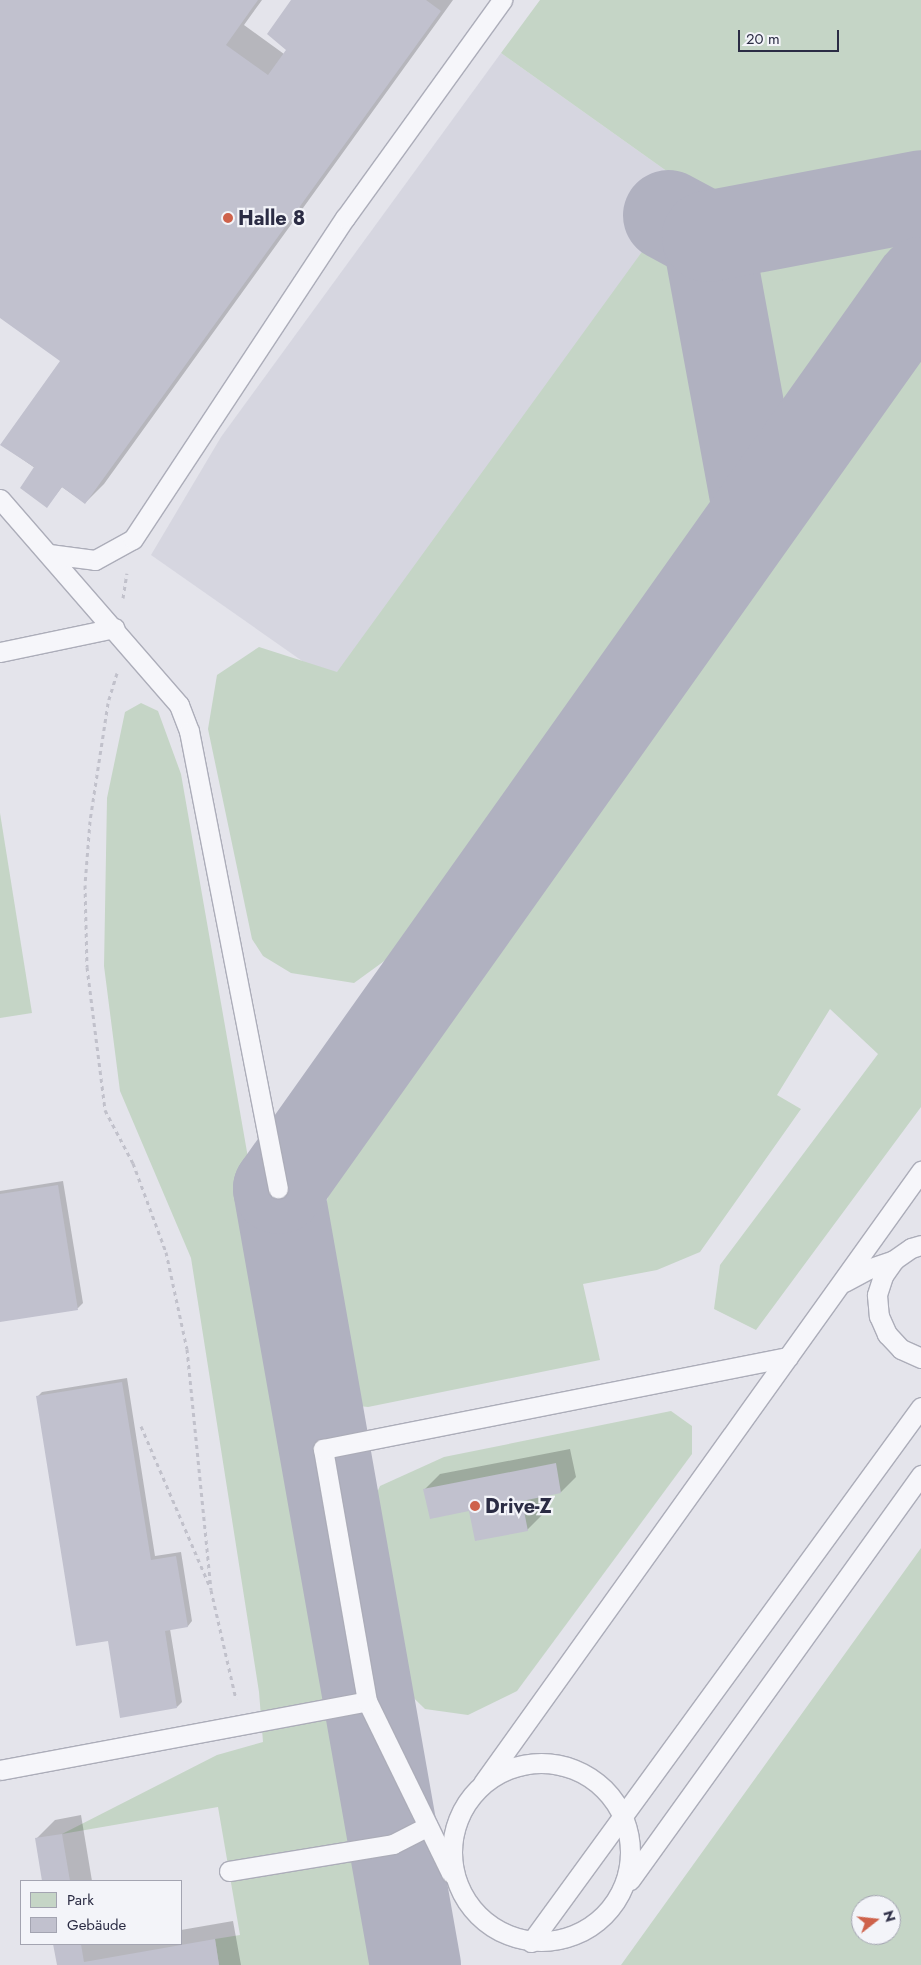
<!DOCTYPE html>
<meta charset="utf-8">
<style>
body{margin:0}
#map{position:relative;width:921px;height:1965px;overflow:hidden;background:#e4e4eb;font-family:Jost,sans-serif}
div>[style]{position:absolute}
.built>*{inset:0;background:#d6d6e0}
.green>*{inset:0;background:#c5d5c6}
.shadow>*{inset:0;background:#0003}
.taxiway>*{height:91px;margin:-45.5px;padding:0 45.5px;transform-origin:45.5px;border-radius:45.5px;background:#b0b1c0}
.building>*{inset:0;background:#c1c1ce}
.path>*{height:3px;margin-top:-1.5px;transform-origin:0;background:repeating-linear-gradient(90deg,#c1c1cb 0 4px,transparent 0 8px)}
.roads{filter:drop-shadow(1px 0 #acadb9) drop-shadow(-1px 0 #acadb9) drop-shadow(0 1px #acadb9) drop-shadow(0 -1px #acadb9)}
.service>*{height:19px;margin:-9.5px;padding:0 9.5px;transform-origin:9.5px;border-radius:9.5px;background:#f6f6fa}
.service>.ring{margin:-9.5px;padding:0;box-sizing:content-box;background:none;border:19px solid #f6f6fa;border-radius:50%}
.dots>*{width:14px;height:14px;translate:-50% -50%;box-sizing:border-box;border:2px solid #f3f4f9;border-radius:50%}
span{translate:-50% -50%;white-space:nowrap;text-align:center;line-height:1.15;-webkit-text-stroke:4.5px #f3f4f9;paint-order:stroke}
.poi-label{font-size:20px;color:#2b2c44;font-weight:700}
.left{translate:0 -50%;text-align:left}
.legend{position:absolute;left:20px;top:1880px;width:162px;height:65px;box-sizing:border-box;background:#f3f4f9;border:1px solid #a3a4b1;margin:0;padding:6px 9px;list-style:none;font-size:15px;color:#2b2c44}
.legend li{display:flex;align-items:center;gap:10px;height:25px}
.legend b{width:25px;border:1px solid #a3a4b1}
.north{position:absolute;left:851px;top:1895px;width:50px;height:50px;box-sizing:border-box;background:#f3f4f9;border:1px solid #a3a4b1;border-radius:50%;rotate:74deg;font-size:14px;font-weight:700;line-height:20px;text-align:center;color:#2b2c44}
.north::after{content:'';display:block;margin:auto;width:18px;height:22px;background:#ce624b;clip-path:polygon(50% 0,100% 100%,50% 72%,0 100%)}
.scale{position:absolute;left:738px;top:30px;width:101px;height:22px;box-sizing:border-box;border:2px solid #2b2c44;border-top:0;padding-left:6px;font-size:15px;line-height:18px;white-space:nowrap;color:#2b2c44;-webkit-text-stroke:4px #f3f4f9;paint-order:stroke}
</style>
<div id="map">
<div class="built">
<i style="clip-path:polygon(501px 53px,689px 187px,335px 684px,151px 555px,221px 437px)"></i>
</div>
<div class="green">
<i style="clip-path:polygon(540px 0,921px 0,921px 238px,427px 930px,354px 983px,291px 973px,263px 956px,252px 939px,208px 729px,217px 675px,259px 647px,337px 672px,689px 187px,501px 53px)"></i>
<i style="clip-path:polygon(921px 328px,921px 1107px,756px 1330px,714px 1309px,720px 1265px,878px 1054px,830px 1009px,777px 1095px,801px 1109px,700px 1252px,657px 1270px,583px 1284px,600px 1360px,368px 1407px,350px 1405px,338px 1395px,318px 1281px,321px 1230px,333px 1170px,363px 1100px)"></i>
<i style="clip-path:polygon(141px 703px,158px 711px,181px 774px,389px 1965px,219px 1965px,215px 1939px,240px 1935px,218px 1807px,62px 1834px,217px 1755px,263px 1742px,259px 1692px,191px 1258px,120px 1091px,104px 966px,107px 798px,125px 712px)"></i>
<i style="clip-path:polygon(0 813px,32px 1013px,0 1018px)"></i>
<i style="clip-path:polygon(671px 1411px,692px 1426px,692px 1454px,517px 1691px,468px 1715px,425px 1709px,389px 1674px,360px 1530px,380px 1486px,444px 1457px)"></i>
<i style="clip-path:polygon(evenodd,921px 1548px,921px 1965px,621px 1965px,921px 1548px,861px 1905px,891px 1905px,891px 1935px,861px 1935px,861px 1905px)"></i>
</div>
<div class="shadow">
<i style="clip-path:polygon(0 0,262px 0,244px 25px,284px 54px,287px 49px,293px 0,453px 0,104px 484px,85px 503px,62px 487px,47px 506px,35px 468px,2px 445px,62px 361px,0 316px)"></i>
<i style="clip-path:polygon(63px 1181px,83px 1303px,78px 1308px,0 1321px,0 1191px)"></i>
<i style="clip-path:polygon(127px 1378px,155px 1556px,181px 1552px,192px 1621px,188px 1626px,170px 1629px,182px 1702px,177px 1707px,109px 1640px,37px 1397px,42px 1392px)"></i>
<i style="clip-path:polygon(570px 1449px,576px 1477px,561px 1492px,539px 1496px,542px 1515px,527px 1530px,425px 1489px,440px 1474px)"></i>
<i style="clip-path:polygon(81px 1815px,92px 1881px,44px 1881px,36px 1839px,55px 1820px)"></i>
<i style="clip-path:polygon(233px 1921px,241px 1965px,58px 1965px,54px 1944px,181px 1944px,181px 1930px)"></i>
</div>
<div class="taxiway">
<i style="left:668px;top:215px;width:44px;rotate:28.3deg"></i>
<i style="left:707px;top:236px;width:278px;rotate:79.6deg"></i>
<i style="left:707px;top:236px;width:218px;rotate:-10.8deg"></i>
<i style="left:415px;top:1965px;width:789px;rotate:-100deg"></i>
<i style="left:278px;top:1188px;width:1111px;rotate:-54.64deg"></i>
</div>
<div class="building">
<i style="clip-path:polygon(0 0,258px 0,226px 45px,268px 75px,286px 50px,267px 34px,291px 0,426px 0,441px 11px,85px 504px,62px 487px,47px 508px,20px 488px,34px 467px,0 445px,60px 361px,0 318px)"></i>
<i style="clip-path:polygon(58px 1185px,78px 1310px,0 1322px,0 1194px)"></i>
<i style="clip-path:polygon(122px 1382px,151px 1560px,176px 1556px,188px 1627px,165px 1631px,177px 1708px,120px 1718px,108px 1641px,76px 1646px,36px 1396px)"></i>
<i style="clip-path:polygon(556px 1463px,561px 1493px,522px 1501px,528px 1531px,475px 1541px,469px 1511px,430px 1519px,423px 1489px)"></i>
<i style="clip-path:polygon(62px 1834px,70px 1881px,42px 1881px,35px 1838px)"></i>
<i style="clip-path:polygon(215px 1939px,219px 1965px,57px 1965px,53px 1944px,81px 1944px,84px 1962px)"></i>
</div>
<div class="path">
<i style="left:123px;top:598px;width:25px;rotate:-81deg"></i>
<i style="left:117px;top:673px;width:31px;rotate:107deg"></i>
<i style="left:108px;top:703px;width:119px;rotate:98.7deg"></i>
<i style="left:90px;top:821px;width:64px;rotate:94.5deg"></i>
<i style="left:85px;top:885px;width:82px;rotate:88.6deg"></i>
<i style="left:87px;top:967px;width:144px;rotate:82.8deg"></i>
<i style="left:105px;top:1110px;width:60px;rotate:62.2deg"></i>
<i style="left:133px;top:1163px;width:95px;rotate:69.7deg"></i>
<i style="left:166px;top:1252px;width:99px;rotate:77.8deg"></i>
<i style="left:187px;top:1349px;width:242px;rotate:84.3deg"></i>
<i style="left:211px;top:1590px;width:112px;rotate:77.1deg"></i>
<i style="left:141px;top:1426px;width:175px;rotate:66.8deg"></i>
</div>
<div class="roads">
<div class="service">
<i style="left:0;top:499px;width:273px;rotate:49deg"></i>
<i style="left:179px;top:705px;width:28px;rotate:69deg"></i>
<i style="left:189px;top:731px;width:466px;rotate:79deg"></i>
<i style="left:49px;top:554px;width:46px;rotate:7.4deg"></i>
<i style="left:95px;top:560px;width:43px;rotate:-28.9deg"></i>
<i style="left:133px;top:539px;width:385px;rotate:-56.6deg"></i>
<i style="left:345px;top:218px;width:269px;rotate:-54.2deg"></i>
<i style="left:0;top:652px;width:117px;rotate:-11.8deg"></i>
<i style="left:921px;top:1245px;width:10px;rotate:163deg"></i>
<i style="left:911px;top:1248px;width:21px;rotate:145deg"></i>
<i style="left:894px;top:1260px;width:19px;rotate:125deg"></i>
<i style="left:883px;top:1276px;width:20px;rotate:108deg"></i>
<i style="left:877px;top:1295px;width:21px;rotate:85deg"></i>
<i style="left:879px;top:1316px;width:20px;rotate:66deg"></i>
<i style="left:887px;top:1334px;width:21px;rotate:47deg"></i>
<i style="left:901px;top:1349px;width:22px;rotate:24deg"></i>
<i style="left:844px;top:1282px;width:27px;rotate:-28deg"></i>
<i style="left:868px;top:1269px;width:28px;rotate:-19deg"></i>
<i style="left:367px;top:1701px;width:191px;rotate:64deg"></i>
<i class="ring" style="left:452px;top:1763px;width:159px;height:159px"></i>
<i style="left:0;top:1770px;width:373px;rotate:-10.6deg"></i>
<i style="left:367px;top:1701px;width:256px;rotate:-99.9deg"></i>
<i style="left:323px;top:1449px;width:474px;rotate:-11.2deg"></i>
<i style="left:483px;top:1783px;width:753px;rotate:-54.41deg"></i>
<i style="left:229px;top:1871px;width:166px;rotate:-9.3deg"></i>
<i style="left:393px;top:1844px;width:39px;rotate:-27deg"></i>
<i style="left:630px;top:1880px;width:499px;rotate:-54.3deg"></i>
<i style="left:531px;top:1942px;width:662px;rotate:-53.91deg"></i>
</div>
</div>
<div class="dots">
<i style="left:228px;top:218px;background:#ce624b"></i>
<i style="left:475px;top:1506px;background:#ce624b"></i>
</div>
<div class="poi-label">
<span class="left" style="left:238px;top:218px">Halle 8</span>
<span class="left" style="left:485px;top:1506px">Drive-Z</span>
</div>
<ul class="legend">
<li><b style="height:14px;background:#c5d5c6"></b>Park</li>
<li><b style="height:14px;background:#c1c1ce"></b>Gebäude</li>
</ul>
<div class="north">N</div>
<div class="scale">20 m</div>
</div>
